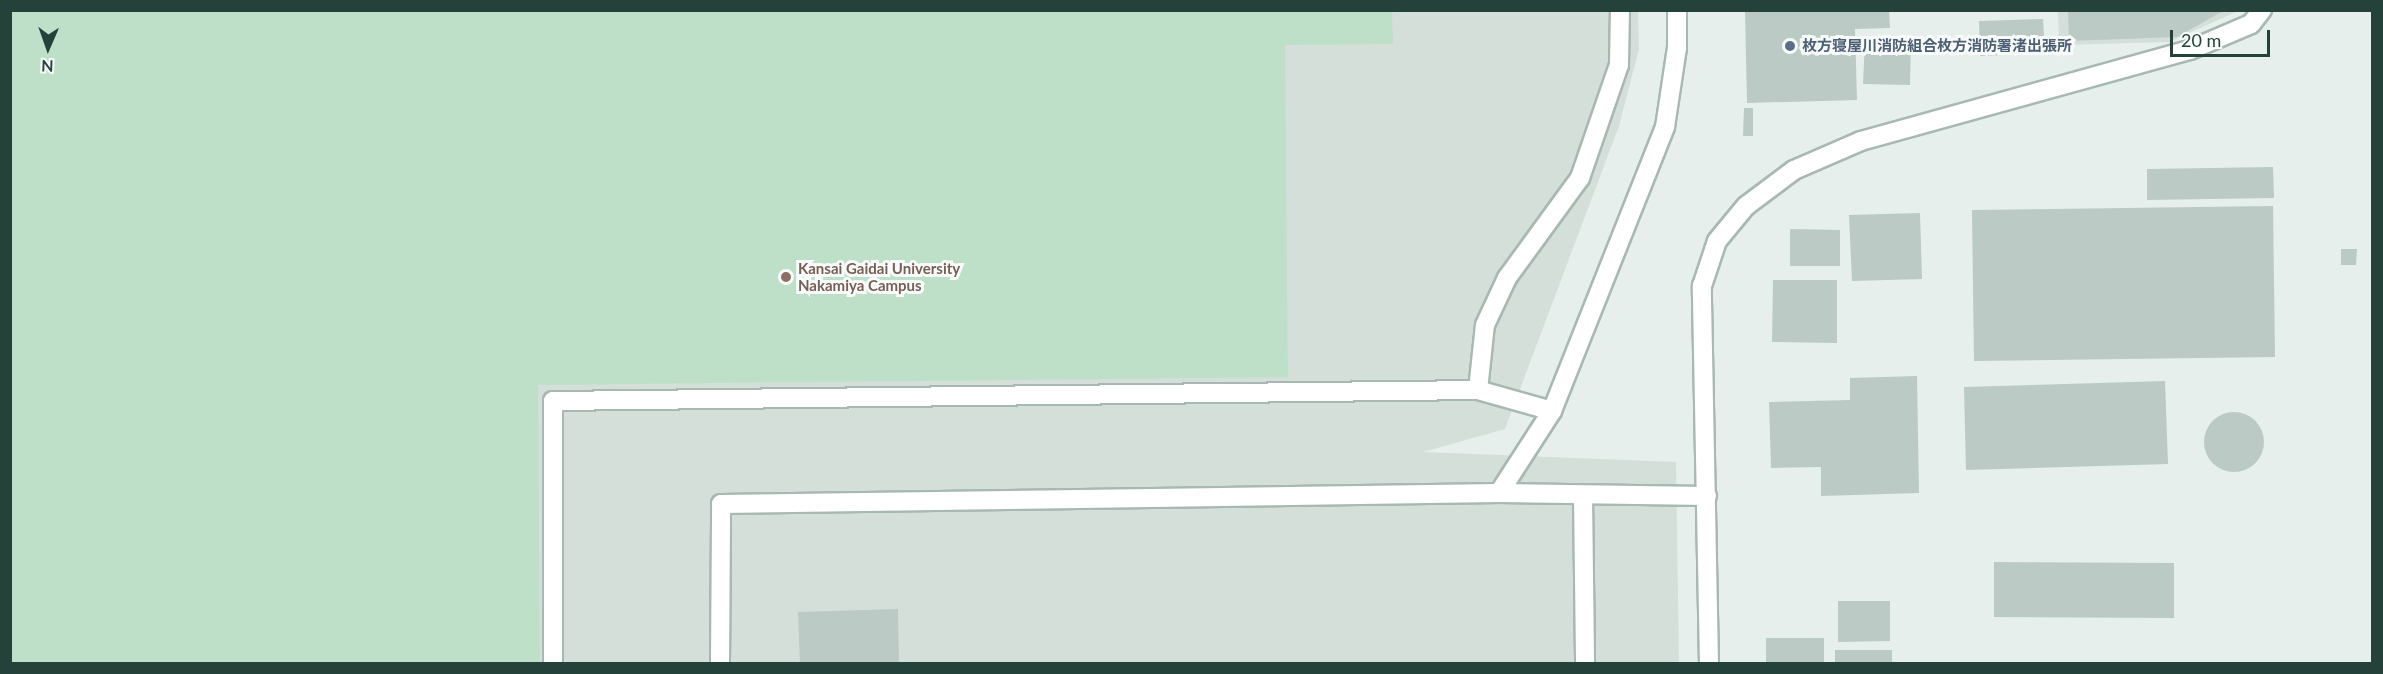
<!DOCTYPE html>
<meta charset="utf-8">
<style>
body{margin:0}
#map{position:relative;width:2383px;height:674px;overflow:hidden;background:#e6efeb;font-family:Lato,"Noto Sans JP",sans-serif}
div>[style]{position:absolute}
.built>*{inset:0;background:#d4dfda}
.green>*{inset:0;background:#bfe0c8}
.building>*{inset:0;background:#bbcac4}
.round{border-radius:50%}
.roads{filter:drop-shadow(2px 0 #a8b8b2) drop-shadow(-2px 0 #a8b8b2) drop-shadow(0 2px #a8b8b2) drop-shadow(0 -2px #a8b8b2)}
.service>*{height:18px;margin:-9px;padding:0 9px;transform-origin:9px;border-radius:9px;background:#fff}
.tertiary>*{height:18px;margin:-9px;padding:0 9px;transform-origin:9px;border-radius:9px;background:#fff}
.dots>*{width:16px;height:16px;translate:-50% -50%;box-sizing:border-box;border:3px solid #f7fbf9;border-radius:50%}
span{translate:-50% -50%;white-space:nowrap;text-align:center;line-height:1.15;-webkit-text-stroke:6px #f7fbf9;paint-order:stroke}
.service-label{font-size:15px;color:#4e5e75;font-weight:700}
.left{translate:0 -50%;text-align:left}
.education-label{font-size:15px;color:#785e54;font-weight:700}
.frame{position:absolute;inset:0;border:12px solid #24423a;pointer-events:none}
.north{position:absolute;left:18px;top:18px;width:60px;height:60px;-webkit-text-stroke:4px #f7fbf9;paint-order:stroke;rotate:182deg;font-size:16px;font-weight:700;line-height:24px;text-align:center;color:#24423a}
.north::after{content:'';display:block;margin:auto;width:21px;height:27px;background:#24423a;clip-path:polygon(50% 0,100% 100%,50% 72%,0 100%)}
.scale{position:absolute;left:2170px;top:30px;width:100px;height:27px;box-sizing:border-box;border:3px solid #24423a;border-top:0;padding-left:8px;font-size:18px;line-height:21px;white-space:nowrap;color:#24423a;-webkit-text-stroke:4px #f7fbf9;paint-order:stroke}
</style>
<div id="map">
<div class="built">
<i style="clip-path:polygon(10px 11px,1638px 11px,1639px 49px,1619px 126px,1505px 429px,1423px 452px,1676px 462px,1679px 663px,11px 663px)"></i>
<i style="clip-path:polygon(2058px 11px,2238px 11px,2169px 42px,2059px 45px)"></i>
</div>
<div class="green">
<i style="clip-path:polygon(1392px 10px,1393px 44px,1285px 45px,1288px 377px,538px 385px,540px 663px,11px 663px,11px 11px)"></i>
</div>
<div class="building">
<i style="clip-path:polygon(1745px 10px,1889px 10px,1890px 28px,1855px 29px,1857px 100px,1747px 103px)"></i>
<i style="clip-path:polygon(2068px 10px,2225px 10px,2177px 37px,2069px 41px)"></i>
<i style="clip-path:polygon(2043px 19px,2045px 53px,1980px 56px,1979px 21px)"></i>
<i style="clip-path:polygon(1865px 38px,1911px 40px,1910px 85px,1863px 84px)"></i>
<i style="clip-path:polygon(1744px 108px,1753px 108px,1753px 136px,1743px 136px)"></i>
<i style="clip-path:polygon(2273px 167px,2274px 198px,2147px 200px,2147px 169px)"></i>
<i style="clip-path:polygon(2273px 206px,2275px 357px,1974px 361px,1972px 210px)"></i>
<i style="clip-path:polygon(1920px 213px,1922px 279px,1852px 281px,1849px 215px)"></i>
<i style="clip-path:polygon(1790px 229px,1840px 230px,1840px 266px,1790px 266px)"></i>
<i style="clip-path:polygon(2341px 249px,2357px 249px,2356px 265px,2341px 265px)"></i>
<i style="clip-path:polygon(1773px 280px,1837px 280px,1837px 343px,1772px 342px)"></i>
<i style="clip-path:polygon(1917px 376px,1919px 493px,1821px 496px,1821px 467px,1771px 468px,1769px 402px,1850px 400px,1850px 378px)"></i>
<i style="clip-path:polygon(2165px 381px,2168px 464px,1966px 470px,1964px 387px)"></i>
<i class="round" style="left:2204px;top:412px;width:60px;height:60px"></i>
<i style="clip-path:polygon(1994px 562px,2174px 563px,2174px 618px,1994px 617px)"></i>
<i style="clip-path:polygon(1838px 601px,1890px 601px,1890px 641px,1838px 642px)"></i>
<i style="clip-path:polygon(898px 609px,899px 664px,800px 664px,798px 612px)"></i>
<i style="clip-path:polygon(1766px 638px,1824px 638px,1824px 664px,1766px 664px)"></i>
<i style="clip-path:polygon(1835px 650px,1892px 650px,1892px 664px,1835px 664px)"></i>
</div>
<div class="roads">
<div class="service">
<i style="left:1478px;top:390px;width:65px;rotate:-83.9deg"></i>
<i style="left:1485px;top:325px;width:52px;rotate:-64.9deg"></i>
<i style="left:1507px;top:278px;width:124px;rotate:-53.9deg"></i>
<i style="left:1580px;top:178px;width:120px;rotate:-71deg"></i>
<i style="left:1619px;top:65px;width:55px;rotate:-89deg"></i>
<i style="left:1499px;top:493px;width:98px;rotate:-57.1deg"></i>
<i style="left:1552px;top:411px;width:306px;rotate:-68.3deg"></i>
<i style="left:1665px;top:127px;width:80px;rotate:-81.4deg"></i>
<i style="left:1677px;top:48px;width:38px;rotate:-90deg"></i>
<i style="left:1583px;top:495px;width:169px;rotate:89.3deg"></i>
<i style="left:553px;top:664px;width:263px;rotate:-90deg"></i>
<i style="left:553px;top:401px;width:925px;rotate:-0.68deg"></i>
<i style="left:1478px;top:390px;width:77px;rotate:15.8deg"></i>
<i style="left:720px;top:664px;width:160px;rotate:-89.6deg"></i>
<i style="left:721px;top:504px;width:778px;rotate:-0.81deg"></i>
<i style="left:1499px;top:493px;width:208px;rotate:0.8deg"></i>
</div>
<div class="tertiary">
<i style="left:1709px;top:664px;width:378px;rotate:-91.1deg"></i>
<i style="left:1702px;top:286px;width:47px;rotate:-71.6deg"></i>
<i style="left:1717px;top:241px;width:45px;rotate:-50.4deg"></i>
<i style="left:1746px;top:206px;width:60px;rotate:-36.9deg"></i>
<i style="left:1794px;top:170px;width:73px;rotate:-23.4deg"></i>
<i style="left:1861px;top:141px;width:341px;rotate:-15.5deg"></i>
<i style="left:2190px;top:50px;width:66px;rotate:-23.1deg"></i>
<i style="left:2251px;top:24px;width:18px;rotate:-52deg"></i>
</div>
</div>
<div class="dots">
<i style="left:1790px;top:46px;background:#5c6f8a"></i>
<i style="left:786px;top:277px;background:#8d6e63"></i>
</div>
<div class="service-label">
<span class="left" style="left:1802px;top:46px">枚方寝屋川消防組合枚方消防署渚出張所</span>
</div>
<div class="education-label">
<span class="left" style="left:798px;top:277px">Kansai Gaidai University<br>Nakamiya Campus</span>
</div>
<div class="frame"></div>
<div class="north">N</div>
<div class="scale">20 m</div>
</div>
